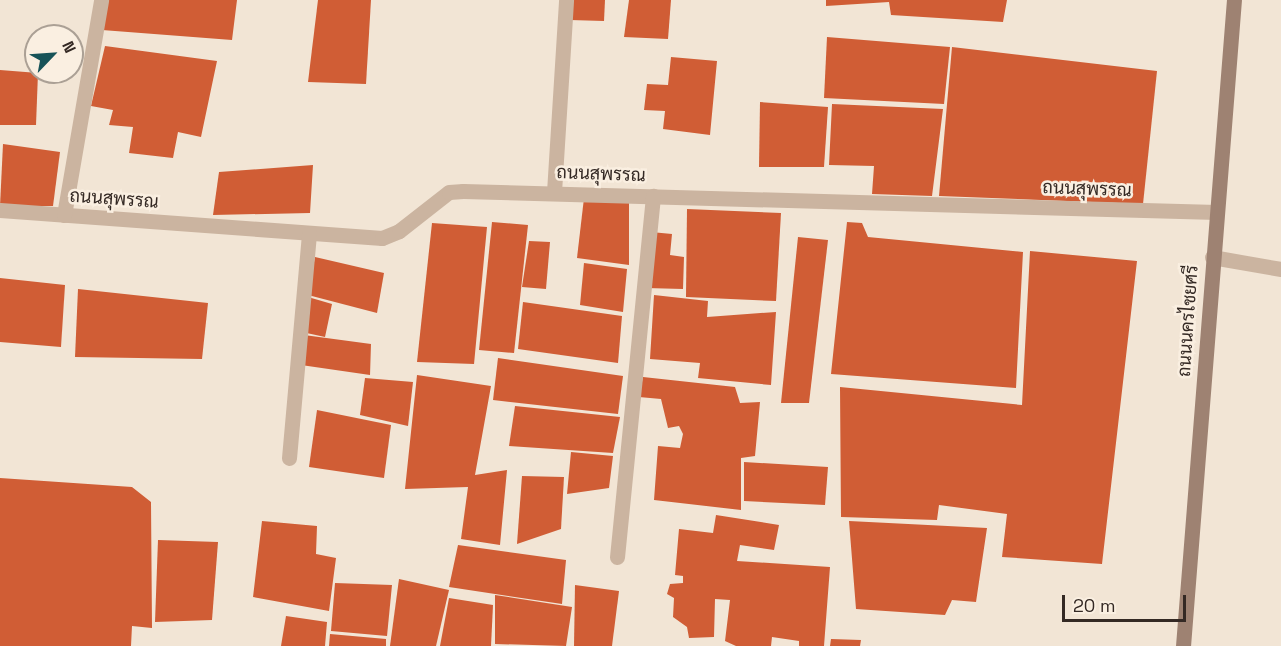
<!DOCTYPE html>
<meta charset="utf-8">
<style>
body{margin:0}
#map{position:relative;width:1281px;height:646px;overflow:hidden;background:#f2e5d5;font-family:"Space Grotesk",Sarabun,sans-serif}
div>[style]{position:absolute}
.building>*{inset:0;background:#d05d35}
.minor>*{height:15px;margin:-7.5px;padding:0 7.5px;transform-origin:7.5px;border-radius:7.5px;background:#cbb4a0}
.secondary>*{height:15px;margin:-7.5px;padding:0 7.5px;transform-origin:7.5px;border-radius:7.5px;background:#9e8272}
span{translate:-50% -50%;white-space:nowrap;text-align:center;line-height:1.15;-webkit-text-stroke:5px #faefe1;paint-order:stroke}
.street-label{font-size:18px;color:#342924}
.north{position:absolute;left:24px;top:24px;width:60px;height:60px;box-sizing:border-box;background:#faefe1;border:2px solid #aba095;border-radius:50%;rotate:65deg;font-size:16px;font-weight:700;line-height:24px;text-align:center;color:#342924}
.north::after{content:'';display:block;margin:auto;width:21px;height:27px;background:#175358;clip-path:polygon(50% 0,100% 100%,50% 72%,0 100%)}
.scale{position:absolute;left:1062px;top:595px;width:124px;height:27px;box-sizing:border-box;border:3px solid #342924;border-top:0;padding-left:8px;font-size:18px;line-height:21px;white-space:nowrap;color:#342924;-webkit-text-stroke:4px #faefe1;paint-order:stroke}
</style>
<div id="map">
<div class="building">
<i style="clip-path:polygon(108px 0,237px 0,232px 40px,102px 30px)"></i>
<i style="clip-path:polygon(318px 0,371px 0,366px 84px,308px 82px)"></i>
<i style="clip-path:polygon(571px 0,605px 0,604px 21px,570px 20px)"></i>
<i style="clip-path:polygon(629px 0,671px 0,668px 39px,624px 37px)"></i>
<i style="clip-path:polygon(826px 0,1007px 0,1003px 22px,891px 15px,889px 2px,826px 6px)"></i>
<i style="clip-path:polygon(827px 37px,950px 47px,944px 104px,824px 98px)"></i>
<i style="clip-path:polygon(105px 46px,217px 61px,201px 137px,178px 132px,173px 158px,129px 153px,133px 127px,109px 125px,113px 110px,91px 106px)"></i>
<i style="clip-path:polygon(952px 47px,1157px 71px,1143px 204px,939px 196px)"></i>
<i style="clip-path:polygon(671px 57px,717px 61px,710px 135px,663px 129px,665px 111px,644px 110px,647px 84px,668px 85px)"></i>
<i style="clip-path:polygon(0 70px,38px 73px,36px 125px,0 125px)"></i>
<i style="clip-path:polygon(760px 102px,828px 107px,824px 167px,759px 167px)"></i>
<i style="clip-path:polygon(832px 104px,943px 109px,932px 196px,872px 194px,874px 166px,829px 165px)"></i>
<i style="clip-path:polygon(3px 144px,60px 152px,53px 206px,0 206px)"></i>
<i style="clip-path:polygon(313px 165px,310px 213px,213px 215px,219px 172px)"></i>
<i style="clip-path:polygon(584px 198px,629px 199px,629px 265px,577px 258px)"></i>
<i style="clip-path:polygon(687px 209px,781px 213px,776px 301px,686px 297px)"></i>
<i style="clip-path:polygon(492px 222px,528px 225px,514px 353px,479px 350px)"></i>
<i style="clip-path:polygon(847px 222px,862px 223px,868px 237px,1023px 252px,1016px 388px,831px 374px)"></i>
<i style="clip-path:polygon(432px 223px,487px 227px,474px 364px,417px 362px)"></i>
<i style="clip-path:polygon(651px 232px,672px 234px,670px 255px,684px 257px,683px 289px,646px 288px)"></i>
<i style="clip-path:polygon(798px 237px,828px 240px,809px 403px,781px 403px)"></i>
<i style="clip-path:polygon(529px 241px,550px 242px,546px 289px,522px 287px)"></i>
<i style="clip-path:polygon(1030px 251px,1137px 261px,1102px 564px,1002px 557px,1007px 514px,939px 505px,937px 520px,841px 517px,840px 387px,1022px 405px)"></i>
<i style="clip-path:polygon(315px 257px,384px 273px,377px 313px,308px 295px)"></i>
<i style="clip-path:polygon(584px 263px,627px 269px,623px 312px,580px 305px)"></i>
<i style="clip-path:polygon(0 278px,65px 285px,61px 347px,0 342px)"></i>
<i style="clip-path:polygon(78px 289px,208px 303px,202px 359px,75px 357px)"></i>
<i style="clip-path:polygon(654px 295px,708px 301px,707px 317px,776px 312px,771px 385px,698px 378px,700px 363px,650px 359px)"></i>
<i style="clip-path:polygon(308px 297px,332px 304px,325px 337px,302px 332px)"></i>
<i style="clip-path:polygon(523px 302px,622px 316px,618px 363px,518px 349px)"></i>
<i style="clip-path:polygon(304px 335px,371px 344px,370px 375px,301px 365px)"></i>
<i style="clip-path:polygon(498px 358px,623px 376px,618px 414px,493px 400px)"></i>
<i style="clip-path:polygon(417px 375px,491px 386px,475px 475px,507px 470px,500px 545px,461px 539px,468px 487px,405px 489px)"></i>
<i style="clip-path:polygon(643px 377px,735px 387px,740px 403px,760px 402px,755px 456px,741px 458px,741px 510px,654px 500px,658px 446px,680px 448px,683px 434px,679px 426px,668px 428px,661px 399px,639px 397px)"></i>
<i style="clip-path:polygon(365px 378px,413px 382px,408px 426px,360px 415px)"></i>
<i style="clip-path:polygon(515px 406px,620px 417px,613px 453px,509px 446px)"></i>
<i style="clip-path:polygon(317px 410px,391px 425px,384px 478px,309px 467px)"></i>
<i style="clip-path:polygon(571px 452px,613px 456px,609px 488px,567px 494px)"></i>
<i style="clip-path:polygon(744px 462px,828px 467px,825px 505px,744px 501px)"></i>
<i style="clip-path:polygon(522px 476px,564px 477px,561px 529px,517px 544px)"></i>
<i style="clip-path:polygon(0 478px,132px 487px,151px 502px,152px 628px,132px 626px,131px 646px,0 646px)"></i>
<i style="clip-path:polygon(716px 515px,779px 525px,774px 550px,740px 545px,737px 561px,830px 567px,824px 646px,799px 646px,799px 641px,772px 637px,771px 646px,736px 646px,725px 641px,730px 600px,715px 599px,714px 637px,689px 638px,687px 627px,673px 617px,674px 598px,667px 594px,670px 584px,683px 583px,683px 576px,675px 575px,679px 529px,713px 533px)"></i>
<i style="clip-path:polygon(262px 521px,317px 526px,316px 554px,336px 558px,329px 611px,253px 597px)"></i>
<i style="clip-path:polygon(849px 521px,987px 528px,976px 602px,952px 600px,945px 615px,856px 609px)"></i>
<i style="clip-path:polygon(158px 540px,218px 542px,212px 620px,155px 622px)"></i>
<i style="clip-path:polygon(458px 545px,566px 560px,562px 604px,449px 587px)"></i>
<i style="clip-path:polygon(399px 579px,449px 590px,436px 646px,390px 646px)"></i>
<i style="clip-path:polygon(335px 583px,392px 585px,387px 636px,331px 631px)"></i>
<i style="clip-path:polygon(575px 585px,619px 591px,612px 646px,574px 646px)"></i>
<i style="clip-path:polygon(495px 595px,572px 607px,566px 646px,495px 644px)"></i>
<i style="clip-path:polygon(449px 598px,493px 605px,491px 646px,440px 646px)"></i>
<i style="clip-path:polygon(286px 616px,327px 622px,325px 646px,281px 646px)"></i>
<i style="clip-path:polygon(330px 634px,386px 639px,386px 646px,329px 646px)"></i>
<i style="clip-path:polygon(831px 639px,861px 640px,860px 646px,830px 646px)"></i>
</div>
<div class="minor">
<i style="left:554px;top:192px;width:192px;rotate:-86.4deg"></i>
<i style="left:0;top:210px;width:383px;rotate:4.2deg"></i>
<i style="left:382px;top:238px;width:18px;rotate:-22deg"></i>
<i style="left:399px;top:231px;width:63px;rotate:-38deg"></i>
<i style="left:449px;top:192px;width:14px;rotate:-4deg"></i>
<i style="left:463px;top:191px;width:754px;rotate:1.6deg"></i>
<i style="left:64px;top:215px;width:218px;rotate:-80.2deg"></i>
<i style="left:1212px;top:257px;width:70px;rotate:9.9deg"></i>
<i style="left:289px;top:458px;width:226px;rotate:-84.9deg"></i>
<i style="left:617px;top:557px;width:363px;rotate:-84.3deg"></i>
</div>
<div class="secondary">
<i style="left:1183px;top:646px;width:648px;rotate:-85.49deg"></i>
</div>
<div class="street-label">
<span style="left:601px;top:174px;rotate:2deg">ถนนสุพรรณ</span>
<span style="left:1087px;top:189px;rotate:2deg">ถนนสุพรรณ</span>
<span style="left:114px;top:199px;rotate:4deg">ถนนสุพรรณ</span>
<span style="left:1188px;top:321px;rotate:-86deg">ถนนนครไชยศรี</span>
</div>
<div class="north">N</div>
<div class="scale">20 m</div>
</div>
